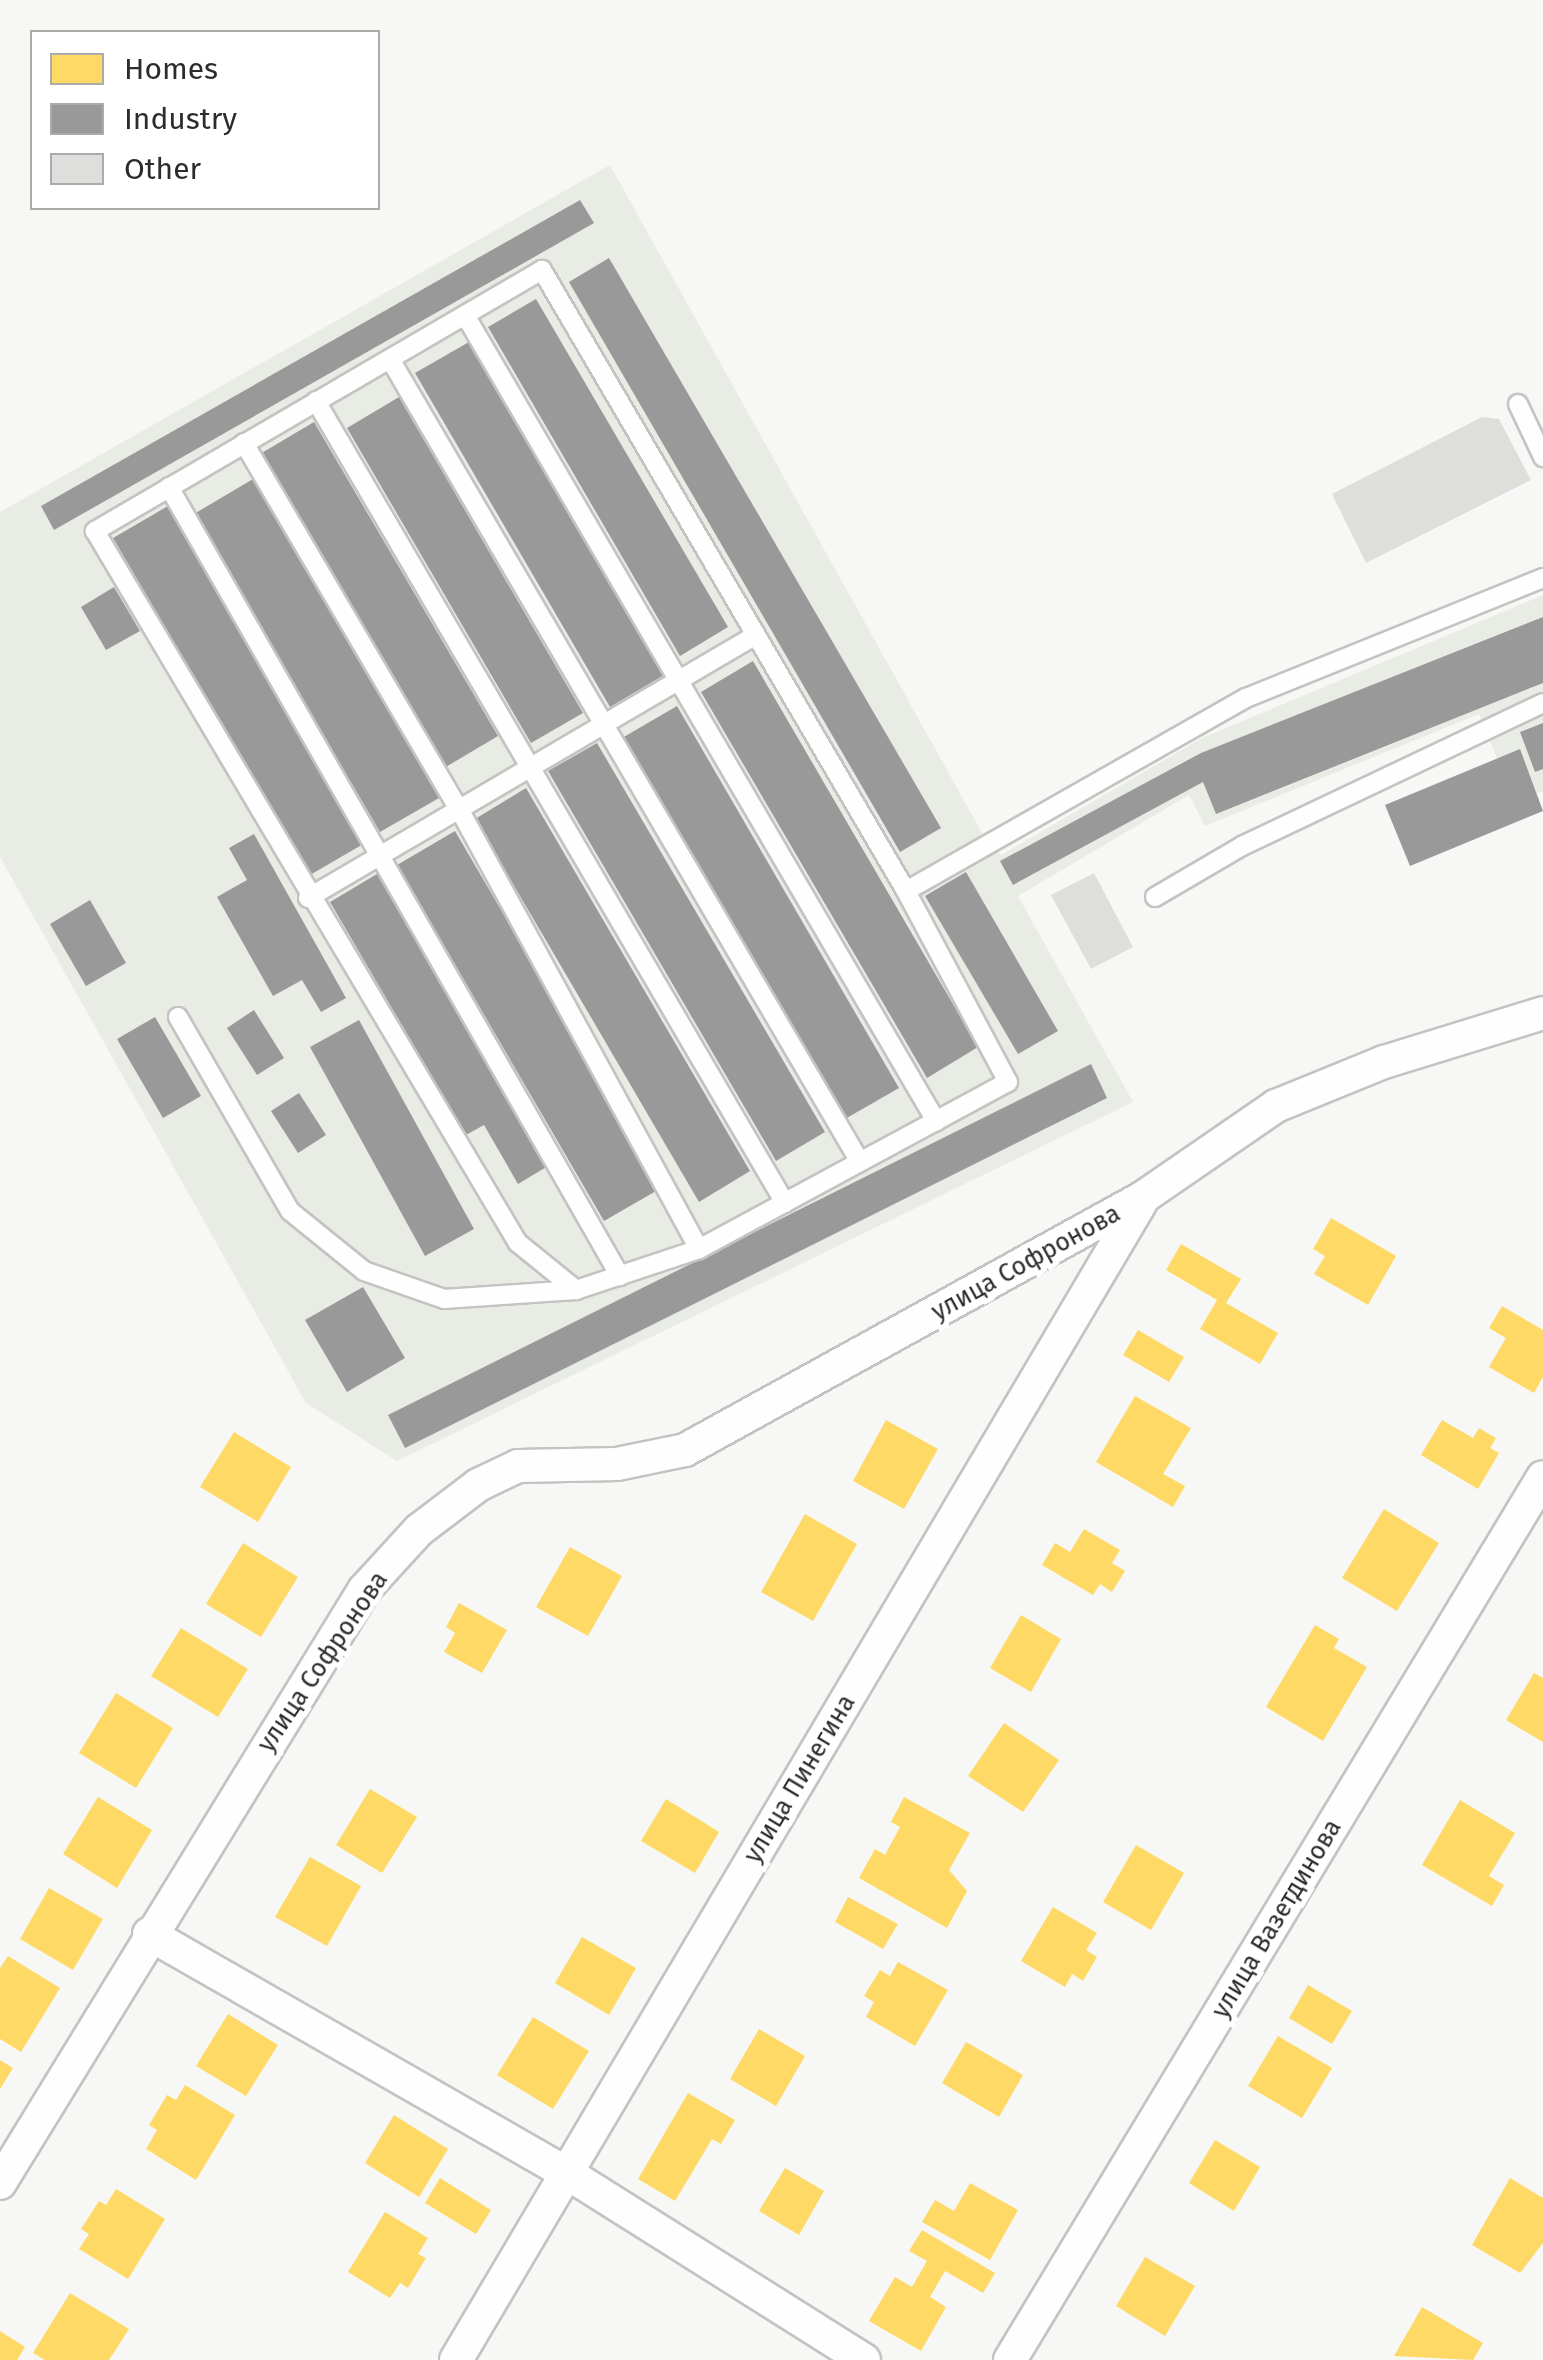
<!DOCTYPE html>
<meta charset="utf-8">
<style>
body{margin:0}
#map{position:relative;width:1543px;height:2360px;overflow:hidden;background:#f7f8f6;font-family:"Fira Sans",sans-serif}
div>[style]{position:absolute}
.built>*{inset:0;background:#e8ece5}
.homes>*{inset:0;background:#ffd966}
.industry>*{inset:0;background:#999}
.building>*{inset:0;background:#dedfdd}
.roads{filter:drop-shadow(2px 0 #c3c4c2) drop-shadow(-2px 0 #c3c4c2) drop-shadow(0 2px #c3c4c2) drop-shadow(0 -2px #c3c4c2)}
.lane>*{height:18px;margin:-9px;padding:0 9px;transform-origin:9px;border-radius:9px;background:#fefefe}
.street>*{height:32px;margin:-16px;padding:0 16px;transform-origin:16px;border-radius:16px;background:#fefefe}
span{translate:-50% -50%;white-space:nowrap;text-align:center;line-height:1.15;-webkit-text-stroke:10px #fff;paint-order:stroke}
.street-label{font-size:25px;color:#2c2d2b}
.legend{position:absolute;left:30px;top:30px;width:350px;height:180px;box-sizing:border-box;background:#fff;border:2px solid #ababaa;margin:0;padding:12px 18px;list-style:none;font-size:30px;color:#2c2d2b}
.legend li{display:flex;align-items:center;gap:20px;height:50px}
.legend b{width:50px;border:2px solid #ababaa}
</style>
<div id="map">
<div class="built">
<i style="clip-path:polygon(610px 165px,986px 840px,1001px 855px,1202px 738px,1543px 595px,1543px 791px,1515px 802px,1479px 714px,1205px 826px,1189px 795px,1018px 896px,1133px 1102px,397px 1461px,306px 1403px,0 857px,0 512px)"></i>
</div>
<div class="homes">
<i style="clip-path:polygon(1331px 1218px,1396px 1256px,1368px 1305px,1314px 1274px,1325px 1256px,1313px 1249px)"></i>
<i style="clip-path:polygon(1181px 1244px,1241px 1279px,1226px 1303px,1278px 1333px,1260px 1364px,1200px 1329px,1217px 1300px,1166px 1270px)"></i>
<i style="clip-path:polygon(1502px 1306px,1543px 1330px,1543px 1377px,1534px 1393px,1489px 1367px,1506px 1338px,1489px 1328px)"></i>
<i style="clip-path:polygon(1138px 1330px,1184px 1357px,1169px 1382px,1123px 1355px)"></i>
<i style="clip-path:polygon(1135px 1396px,1191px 1428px,1163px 1474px,1185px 1486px,1173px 1507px,1096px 1462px)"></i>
<i style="clip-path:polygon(886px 1420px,938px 1449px,904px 1509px,853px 1481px)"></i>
<i style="clip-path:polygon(1442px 1420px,1473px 1438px,1479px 1428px,1496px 1438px,1490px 1448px,1499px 1453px,1478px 1489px,1421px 1455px)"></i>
<i style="clip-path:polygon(234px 1432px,291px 1467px,258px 1522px,200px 1487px)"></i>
<i style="clip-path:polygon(1384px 1509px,1439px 1543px,1397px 1611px,1342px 1578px)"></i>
<i style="clip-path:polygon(805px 1514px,857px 1544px,813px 1621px,761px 1592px)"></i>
<i style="clip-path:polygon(1084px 1529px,1120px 1550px,1112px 1563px,1125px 1571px,1112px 1592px,1100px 1584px,1093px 1595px,1042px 1565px,1055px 1543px,1070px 1552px)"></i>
<i style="clip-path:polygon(243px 1543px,298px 1577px,261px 1637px,206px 1604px)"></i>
<i style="clip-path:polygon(570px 1547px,622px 1576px,588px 1636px,536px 1607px)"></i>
<i style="clip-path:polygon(459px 1603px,507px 1630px,482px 1673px,444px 1652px,455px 1633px,446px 1627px)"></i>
<i style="clip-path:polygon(1021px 1615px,1061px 1639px,1031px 1692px,990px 1668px)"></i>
<i style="clip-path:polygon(1315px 1625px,1339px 1639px,1334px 1648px,1367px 1667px,1323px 1741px,1266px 1707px)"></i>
<i style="clip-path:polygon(181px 1628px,248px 1669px,218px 1717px,151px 1676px)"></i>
<i style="clip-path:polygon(1534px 1673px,1543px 1678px,1543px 1742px,1506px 1720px)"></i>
<i style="clip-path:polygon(116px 1693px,173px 1728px,136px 1788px,79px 1753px)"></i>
<i style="clip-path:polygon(1004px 1723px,1059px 1760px,1023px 1812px,968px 1776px)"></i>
<i style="clip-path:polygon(370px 1789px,417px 1817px,382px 1873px,336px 1845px)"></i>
<i style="clip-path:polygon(98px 1797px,152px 1830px,117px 1888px,63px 1854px)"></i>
<i style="clip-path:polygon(904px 1797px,970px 1833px,949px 1870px,967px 1891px,947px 1928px,859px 1878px,875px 1849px,885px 1855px,900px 1827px,891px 1822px)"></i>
<i style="clip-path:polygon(666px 1799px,719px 1832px,695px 1873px,641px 1841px)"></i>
<i style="clip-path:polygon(1460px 1800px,1515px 1833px,1489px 1876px,1504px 1885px,1492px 1906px,1422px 1865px)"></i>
<i style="clip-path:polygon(1136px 1845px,1184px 1873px,1151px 1930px,1103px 1902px)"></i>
<i style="clip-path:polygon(310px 1857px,361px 1886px,327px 1946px,275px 1917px)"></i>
<i style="clip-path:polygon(49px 1888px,103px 1919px,73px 1970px,20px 1939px)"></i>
<i style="clip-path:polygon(848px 1897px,898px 1924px,883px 1949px,835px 1922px)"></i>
<i style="clip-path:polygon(1053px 1907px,1097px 1933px,1086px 1950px,1097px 1957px,1083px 1981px,1072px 1974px,1065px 1987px,1021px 1961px)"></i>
<i style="clip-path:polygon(582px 1937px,636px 1968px,609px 2015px,555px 1983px)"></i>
<i style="clip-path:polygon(8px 1956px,60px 1988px,21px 2052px,0 2039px,0 1968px)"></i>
<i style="clip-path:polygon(898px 1962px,948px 1990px,915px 2046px,866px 2017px,874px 2002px,864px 1996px,880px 1970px,890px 1976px)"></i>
<i style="clip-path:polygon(1308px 1985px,1352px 2011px,1332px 2044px,1289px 2018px)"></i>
<i style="clip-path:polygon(228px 2014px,278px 2045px,246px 2096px,196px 2066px)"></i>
<i style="clip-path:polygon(533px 2017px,589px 2051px,553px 2109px,497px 2075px)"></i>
<i style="clip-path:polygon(759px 2029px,805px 2056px,776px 2106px,730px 2079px)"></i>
<i style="clip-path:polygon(1278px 2036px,1332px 2068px,1302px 2118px,1248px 2086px)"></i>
<i style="clip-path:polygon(966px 2042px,1023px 2075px,999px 2117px,942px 2083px)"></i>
<i style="clip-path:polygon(0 2060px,13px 2068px,0 2089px)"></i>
<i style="clip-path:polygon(185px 2085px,235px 2115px,196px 2180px,146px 2149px,157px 2130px,149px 2125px,167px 2095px,176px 2100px)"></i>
<i style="clip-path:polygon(688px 2093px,735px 2120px,721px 2144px,712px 2139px,675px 2201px,638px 2179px)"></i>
<i style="clip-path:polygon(394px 2115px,448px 2149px,419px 2197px,365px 2163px)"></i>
<i style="clip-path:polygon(1215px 2140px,1260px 2167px,1234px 2211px,1189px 2183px)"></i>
<i style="clip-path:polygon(785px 2168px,824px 2191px,799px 2235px,759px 2211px)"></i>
<i style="clip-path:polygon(440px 2178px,491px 2210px,476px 2234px,425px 2203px)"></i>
<i style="clip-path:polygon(1510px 2178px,1543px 2198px,1543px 2243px,1520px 2273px,1472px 2245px)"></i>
<i style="clip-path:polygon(970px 2183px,1018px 2210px,990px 2260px,922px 2222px,935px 2200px,954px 2211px)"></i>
<i style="clip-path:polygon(116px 2189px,165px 2219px,128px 2279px,79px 2249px,89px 2234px,81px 2229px,99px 2201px,106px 2205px)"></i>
<i style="clip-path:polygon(385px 2212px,428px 2238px,418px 2254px,426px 2258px,408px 2288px,400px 2283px,390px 2298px,348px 2272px)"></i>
<i style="clip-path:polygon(922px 2230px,995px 2273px,983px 2293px,945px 2271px,930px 2297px,946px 2307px,921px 2351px,869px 2321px,895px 2277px,912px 2287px,927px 2261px,909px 2251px)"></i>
<i style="clip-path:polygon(1145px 2257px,1195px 2286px,1165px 2336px,1116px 2306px)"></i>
<i style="clip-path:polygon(70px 2293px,129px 2329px,109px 2360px,45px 2360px,33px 2353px)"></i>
<i style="clip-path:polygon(1422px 2307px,1483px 2343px,1473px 2360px,1394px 2356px)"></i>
<i style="clip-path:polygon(0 2331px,25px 2347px,17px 2360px,0 2360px)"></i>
</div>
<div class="industry">
<i style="clip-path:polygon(580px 200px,594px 223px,54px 530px,41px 506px)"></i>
<i style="clip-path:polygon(609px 258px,941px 828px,900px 852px,569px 282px)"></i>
<i style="clip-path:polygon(536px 299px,728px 627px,680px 656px,488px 327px)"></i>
<i style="clip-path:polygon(469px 342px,664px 675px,610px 707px,415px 373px)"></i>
<i style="clip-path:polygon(399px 397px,583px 713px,531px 743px,347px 428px)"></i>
<i style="clip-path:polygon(314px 422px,498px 736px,444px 768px,260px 454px)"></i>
<i style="clip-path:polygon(253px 479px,439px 798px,380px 832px,194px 514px)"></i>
<i style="clip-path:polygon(168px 506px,365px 843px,310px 875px,113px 538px)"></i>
<i style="clip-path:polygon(114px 587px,140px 631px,106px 650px,81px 607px)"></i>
<i style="clip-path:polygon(1543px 617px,1543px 683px,1216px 814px,1203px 782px,1013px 885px,1000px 861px,1201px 753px)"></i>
<i style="clip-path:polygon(753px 661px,978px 1047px,927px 1078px,701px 692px)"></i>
<i style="clip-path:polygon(677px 706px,899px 1088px,845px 1119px,622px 738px)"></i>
<i style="clip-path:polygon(1543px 723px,1543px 769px,1535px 772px,1520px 732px)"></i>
<i style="clip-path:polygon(597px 743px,825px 1132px,776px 1161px,548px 771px)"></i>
<i style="clip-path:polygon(1520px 749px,1543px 811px,1410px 866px,1385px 805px)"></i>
<i style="clip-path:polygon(526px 788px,750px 1171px,699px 1202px,475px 819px)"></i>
<i style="clip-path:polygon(455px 831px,663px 1187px,604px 1221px,397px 865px)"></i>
<i style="clip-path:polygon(254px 834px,346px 998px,321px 1012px,302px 980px,273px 996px,217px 897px,247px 880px,229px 848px)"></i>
<i style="clip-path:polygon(966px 872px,1058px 1031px,1018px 1054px,925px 896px)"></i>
<i style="clip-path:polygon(377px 874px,548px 1166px,518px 1184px,484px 1125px,466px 1135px,330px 902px)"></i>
<i style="clip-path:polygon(90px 900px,126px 963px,86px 986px,50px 924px)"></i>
<i style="clip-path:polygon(254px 1010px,284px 1058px,257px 1075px,227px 1028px)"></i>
<i style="clip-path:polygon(155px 1017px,201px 1096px,163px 1118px,117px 1039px)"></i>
<i style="clip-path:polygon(359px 1020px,474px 1229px,425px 1256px,310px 1047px)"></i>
<i style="clip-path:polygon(1091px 1064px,1107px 1098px,405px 1448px,388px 1415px)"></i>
<i style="clip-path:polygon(299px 1093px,326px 1135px,298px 1153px,271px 1111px)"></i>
<i style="clip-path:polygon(363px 1287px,405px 1358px,347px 1392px,305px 1320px)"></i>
</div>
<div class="building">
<i style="clip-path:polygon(1482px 417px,1499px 419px,1531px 480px,1366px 563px,1332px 494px)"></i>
<i style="clip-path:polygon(1094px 873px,1133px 947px,1091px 969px,1051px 895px)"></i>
</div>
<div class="roads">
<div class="lane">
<i style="left:465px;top:315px;width:934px;rotate:59.7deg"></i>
<i style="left:390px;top:359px;width:930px;rotate:59.66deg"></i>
<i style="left:316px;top:401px;width:929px;rotate:59.68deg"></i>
<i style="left:1518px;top:404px;width:59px;rotate:64.7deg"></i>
<i style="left:244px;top:443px;width:424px;rotate:59.6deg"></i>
<i style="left:459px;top:809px;width:501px;rotate:61.39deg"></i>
<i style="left:169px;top:487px;width:909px;rotate:60.25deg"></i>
<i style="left:906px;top:891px;width:391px;rotate:-29.6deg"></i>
<i style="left:1246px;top:698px;width:320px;rotate:-22deg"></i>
<i style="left:1155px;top:897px;width:101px;rotate:-30.4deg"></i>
<i style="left:1242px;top:846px;width:333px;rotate:-25.4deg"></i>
<i style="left:308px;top:898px;width:519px;rotate:-30.42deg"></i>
<i style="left:178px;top:1017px;width:224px;rotate:60deg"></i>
<i style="left:290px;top:1211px;width:95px;rotate:39deg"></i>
<i style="left:364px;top:1271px;width:85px;rotate:19.3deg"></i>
<i style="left:444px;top:1299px;width:132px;rotate:-3.9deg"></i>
<i style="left:576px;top:1290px;width:130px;rotate:-18.4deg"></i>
<i style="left:699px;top:1249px;width:351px;rotate:-28.4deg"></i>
<i style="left:1008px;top:1082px;width:217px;rotate:-118.1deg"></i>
<i style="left:906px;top:891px;width:720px;rotate:-120.38deg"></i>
<i style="left:542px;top:270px;width:518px;rotate:149.72deg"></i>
<i style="left:95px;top:531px;width:828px;rotate:59.29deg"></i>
<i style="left:518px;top:1243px;width:75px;rotate:39deg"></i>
</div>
<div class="street">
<i style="left:149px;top:1934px;width:482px;rotate:29.8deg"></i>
<i style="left:567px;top:2173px;width:351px;rotate:32.2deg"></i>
<i style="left:0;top:2183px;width:696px;rotate:-58.46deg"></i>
<i style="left:364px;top:1590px;width:81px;rotate:-47.5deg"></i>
<i style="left:419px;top:1530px;width:74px;rotate:-37.3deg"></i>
<i style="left:478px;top:1485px;width:44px;rotate:-25.4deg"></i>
<i style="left:518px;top:1466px;width:99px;rotate:-1.2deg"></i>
<i style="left:617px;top:1464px;width:69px;rotate:-11.6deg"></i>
<i style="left:685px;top:1450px;width:522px;rotate:-28.87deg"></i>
<i style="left:1142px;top:1198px;width:163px;rotate:-34.5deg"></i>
<i style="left:1276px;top:1106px;width:117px;rotate:-22.2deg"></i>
<i style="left:1384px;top:1062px;width:166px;rotate:-17.1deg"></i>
<i style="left:456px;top:2360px;width:1345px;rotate:-59.39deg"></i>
<i style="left:1010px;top:2360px;width:1031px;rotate:-58.88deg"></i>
</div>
</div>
<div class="street-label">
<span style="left:1026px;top:1263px;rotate:-29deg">улица Софронова</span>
<span style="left:323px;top:1662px;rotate:-56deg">улица Софронова</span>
<span style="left:800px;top:1779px;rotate:-59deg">улица Пинегина</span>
<span style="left:1277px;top:1919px;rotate:-59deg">улица Вазетдинова</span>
</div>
<ul class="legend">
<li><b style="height:28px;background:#ffd966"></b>Homes</li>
<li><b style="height:28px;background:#999"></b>Industry</li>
<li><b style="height:28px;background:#dedfdd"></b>Other</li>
</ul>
</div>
